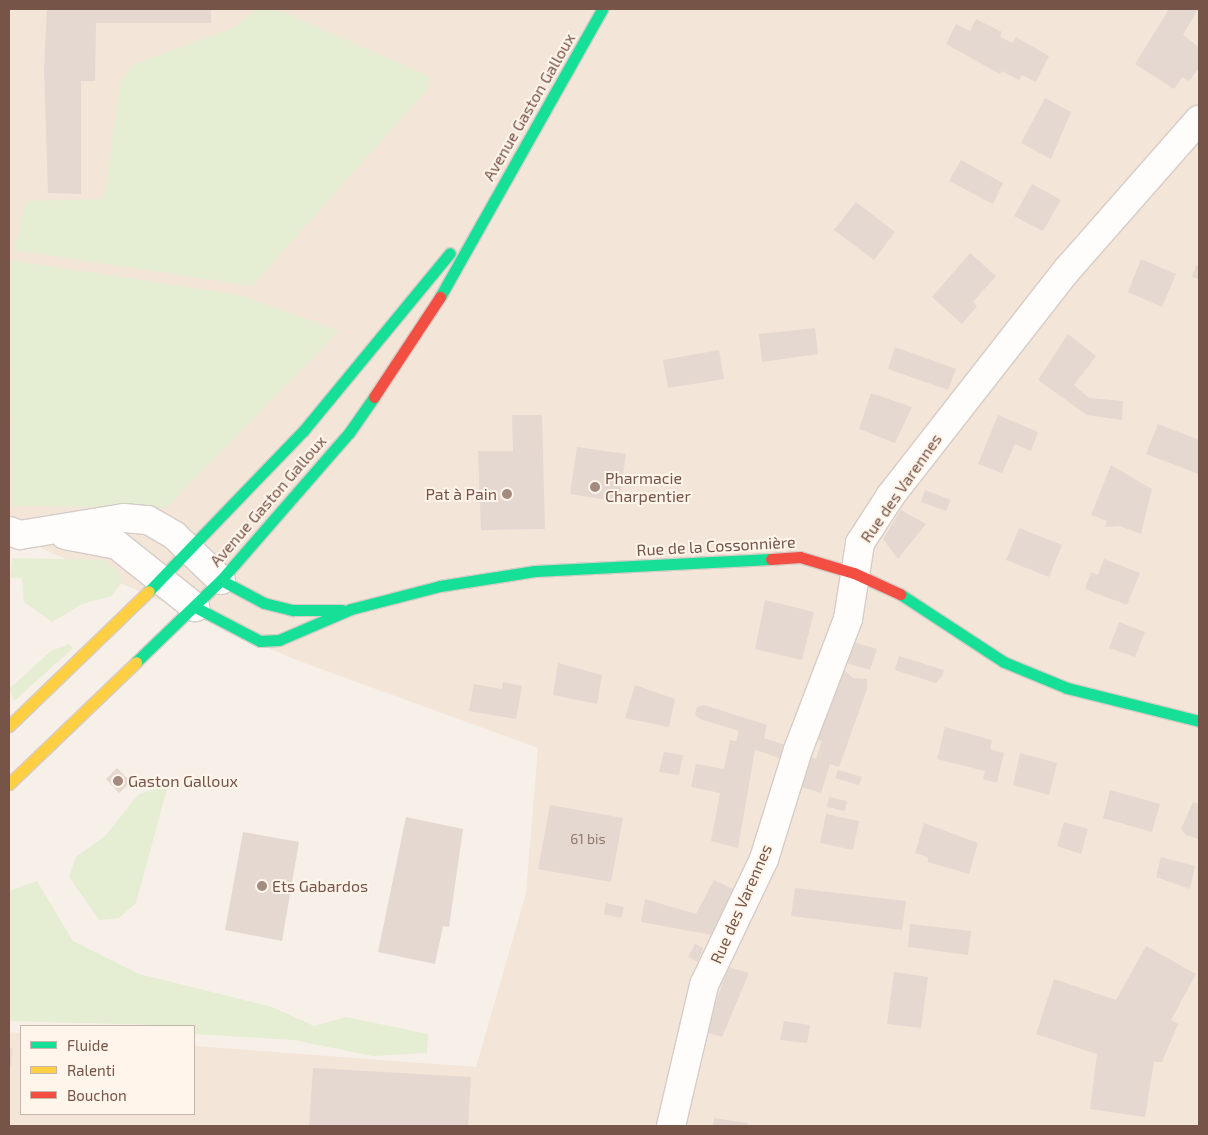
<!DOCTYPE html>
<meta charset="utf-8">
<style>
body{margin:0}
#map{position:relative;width:1208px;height:1135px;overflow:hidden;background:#f7f0e8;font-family:"Exo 2",sans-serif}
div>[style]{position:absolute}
.residential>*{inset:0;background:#f3e5d8}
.green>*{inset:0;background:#e5edd2}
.building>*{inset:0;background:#e4d8d0}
.roads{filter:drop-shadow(1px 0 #d6ccc6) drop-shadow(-1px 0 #d6ccc6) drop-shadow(0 1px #d6ccc6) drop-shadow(0 -1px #d6ccc6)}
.street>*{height:28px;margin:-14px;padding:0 14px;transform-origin:14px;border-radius:14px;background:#fefdfc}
.fast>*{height:11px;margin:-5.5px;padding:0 5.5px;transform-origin:5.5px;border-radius:5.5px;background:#16e098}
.slow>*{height:11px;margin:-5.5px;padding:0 5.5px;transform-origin:5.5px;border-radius:5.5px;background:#ffcf43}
.jam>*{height:11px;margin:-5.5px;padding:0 5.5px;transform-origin:5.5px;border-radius:5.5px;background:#f24e42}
.dots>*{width:14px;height:14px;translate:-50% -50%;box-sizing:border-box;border:2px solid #fff5ea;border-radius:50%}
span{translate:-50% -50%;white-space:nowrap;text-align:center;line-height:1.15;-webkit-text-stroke:4px #fff5ea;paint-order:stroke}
.number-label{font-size:14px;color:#93776c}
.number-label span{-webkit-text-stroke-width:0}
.street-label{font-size:16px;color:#765448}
.poi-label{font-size:16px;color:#765448}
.left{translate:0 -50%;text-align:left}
.right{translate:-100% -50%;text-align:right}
.frame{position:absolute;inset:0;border:10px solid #765448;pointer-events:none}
.legend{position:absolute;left:20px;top:1025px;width:175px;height:90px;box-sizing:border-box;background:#fff5ea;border:1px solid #c8b5a9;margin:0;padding:6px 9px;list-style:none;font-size:15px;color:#765448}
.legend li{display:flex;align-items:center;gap:10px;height:25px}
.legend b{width:25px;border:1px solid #c8b5a9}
</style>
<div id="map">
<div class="residential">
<i style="clip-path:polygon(9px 9px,1199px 9px,1199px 1126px,9px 1126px,9px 1032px,21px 1033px,21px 1114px,194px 1114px,194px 1046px,476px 1067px,526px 893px,538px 748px,296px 660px,9px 534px)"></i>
</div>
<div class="green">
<i style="clip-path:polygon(257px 9px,277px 9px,428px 76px,430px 86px,252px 286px,14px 250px,26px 201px,104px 199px,120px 83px,132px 65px,233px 28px)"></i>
<i style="clip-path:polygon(9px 260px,241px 295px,339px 331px,166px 508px,12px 506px)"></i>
<i style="clip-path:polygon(12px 558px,104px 560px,115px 567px,122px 582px,112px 596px,82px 604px,52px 622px,24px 602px,22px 578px,10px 578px)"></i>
<i style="clip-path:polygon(69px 644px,73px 648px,14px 701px,9px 689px,51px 651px)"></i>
<i style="clip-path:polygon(168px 785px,136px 903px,119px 918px,99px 920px,69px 877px,76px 857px,105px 836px,139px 794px)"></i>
<i style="clip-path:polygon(37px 881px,73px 941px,139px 974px,272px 1007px,314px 1026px,346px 1017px,428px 1034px,427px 1053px,373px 1056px,294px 1040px,194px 1034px,194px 1026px,9px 1021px,9px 891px)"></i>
</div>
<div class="building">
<i style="clip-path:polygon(47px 9px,211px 9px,211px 23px,96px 23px,95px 81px,81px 81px,81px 194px,48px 193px,44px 68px)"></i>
<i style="clip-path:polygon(1169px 9px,1198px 9px,1183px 35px,1199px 47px,1199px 68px,1189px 81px,1182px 77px,1174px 89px,1135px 64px)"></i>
<i style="clip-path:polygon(976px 19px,1002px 32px,1000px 37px,1013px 43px,1016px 37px,1049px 56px,1036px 82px,1022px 75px,1019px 80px,1002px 71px,1000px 74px,946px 44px,956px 24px,970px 31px)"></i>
<i style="clip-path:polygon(1045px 98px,1071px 112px,1051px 159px,1021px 143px)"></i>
<i style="clip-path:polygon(961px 160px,1003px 183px,993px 204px,949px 181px)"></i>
<i style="clip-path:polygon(1032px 184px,1061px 200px,1043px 231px,1014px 216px)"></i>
<i style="clip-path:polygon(856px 202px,895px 232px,874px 260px,834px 230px)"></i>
<i style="clip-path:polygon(970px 253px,996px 276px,973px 302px,977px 306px,962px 324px,932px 297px)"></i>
<i style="clip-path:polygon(1141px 259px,1176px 274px,1162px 307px,1128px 292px)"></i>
<i style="clip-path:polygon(1196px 265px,1199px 267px,1199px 279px,1192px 277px)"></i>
<i style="clip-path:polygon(815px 328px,818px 354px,762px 362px,759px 334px)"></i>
<i style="clip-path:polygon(1068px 334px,1096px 356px,1074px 385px,1089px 398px,1123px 401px,1122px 420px,1087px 415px,1038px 380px)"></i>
<i style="clip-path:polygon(895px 347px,956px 369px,948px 390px,888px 369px)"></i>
<i style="clip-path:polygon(719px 350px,724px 379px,668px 388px,663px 360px)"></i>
<i style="clip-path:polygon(871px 393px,912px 407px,895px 443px,859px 429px)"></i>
<i style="clip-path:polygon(512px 415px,542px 415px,545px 529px,481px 530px,478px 451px,513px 451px)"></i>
<i style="clip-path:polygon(998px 415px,1038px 432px,1031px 451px,1015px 444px,1002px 473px,978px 464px)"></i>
<i style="clip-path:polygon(1158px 424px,1199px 440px,1199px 474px,1146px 454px)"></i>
<i style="clip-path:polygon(577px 447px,626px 454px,619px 502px,570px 494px)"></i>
<i style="clip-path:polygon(1111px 465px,1152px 489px,1141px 534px,1120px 526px,1105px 527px,1107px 521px,1091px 515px)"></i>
<i style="clip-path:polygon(925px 490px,951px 500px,946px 511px,921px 502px)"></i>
<i style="clip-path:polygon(901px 510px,926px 524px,898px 559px,883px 539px)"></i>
<i style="clip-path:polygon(1019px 528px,1062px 545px,1049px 577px,1006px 560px)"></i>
<i style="clip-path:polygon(1104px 559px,1140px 573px,1127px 605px,1085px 589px,1091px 572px,1098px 575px)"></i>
<i style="clip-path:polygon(765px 600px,814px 612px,802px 660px,755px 649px)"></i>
<i style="clip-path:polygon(1119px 622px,1145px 632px,1135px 657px,1109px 648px)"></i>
<i style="clip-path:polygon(853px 642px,877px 649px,870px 670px,843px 662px)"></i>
<i style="clip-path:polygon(899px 656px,944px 670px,942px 676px,936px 683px,895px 670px)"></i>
<i style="clip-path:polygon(558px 663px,602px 675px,597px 704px,553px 695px)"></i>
<i style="clip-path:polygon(842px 668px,853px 678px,867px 679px,867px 689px,839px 767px,830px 764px,821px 793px,799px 786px,809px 756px,816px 759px,822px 741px,815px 739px)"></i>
<i style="clip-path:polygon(503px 682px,522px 686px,516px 719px,469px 711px,474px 684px,502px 689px)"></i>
<i style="clip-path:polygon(635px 685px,675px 699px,669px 727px,625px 718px)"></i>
<i style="clip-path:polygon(704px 705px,767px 725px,764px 738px,786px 745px,782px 759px,755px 750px,738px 848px,711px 841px,720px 793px,691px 787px,696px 764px,724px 769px,730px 740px,736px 741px,739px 731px,700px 719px,695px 715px,697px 707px)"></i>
<i style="clip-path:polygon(945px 727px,992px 740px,990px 749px,1004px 753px,997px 783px,983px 779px,985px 771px,937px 759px)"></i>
<i style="clip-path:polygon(664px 752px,683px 755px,679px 775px,659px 772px)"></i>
<i style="clip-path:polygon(1020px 753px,1057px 763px,1049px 795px,1013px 785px)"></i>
<i style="clip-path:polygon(117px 768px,131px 782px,119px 793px,106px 779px)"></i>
<i style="clip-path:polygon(838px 770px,862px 777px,859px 785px,835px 778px)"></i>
<i style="clip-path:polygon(1110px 790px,1160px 804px,1152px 832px,1103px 818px)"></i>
<i style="clip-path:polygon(829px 797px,847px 801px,845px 811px,827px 807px)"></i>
<i style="clip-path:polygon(1193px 802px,1199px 804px,1199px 839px,1186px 835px,1181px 829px)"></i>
<i style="clip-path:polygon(550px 805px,623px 818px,611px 882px,538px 869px)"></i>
<i style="clip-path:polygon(826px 814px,859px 821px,853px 850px,820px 843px)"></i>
<i style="clip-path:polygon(406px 817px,463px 829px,449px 927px,443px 926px,435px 964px,378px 952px)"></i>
<i style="clip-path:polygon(1064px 822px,1088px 829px,1081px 854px,1057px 846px)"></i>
<i style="clip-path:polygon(924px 823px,978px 843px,969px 874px,928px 862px,928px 857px,915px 853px)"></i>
<i style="clip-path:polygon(243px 832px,299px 842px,282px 941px,225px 930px)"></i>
<i style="clip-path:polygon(1161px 857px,1195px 866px,1190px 889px,1156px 877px)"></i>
<i style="clip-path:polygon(714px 880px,735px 890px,713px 935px,641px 922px,645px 899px,696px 914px)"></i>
<i style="clip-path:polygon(795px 888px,906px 901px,902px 930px,791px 916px)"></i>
<i style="clip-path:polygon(606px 903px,624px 907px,621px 918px,604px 914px)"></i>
<i style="clip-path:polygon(910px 924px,971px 931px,968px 955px,908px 947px)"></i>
<i style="clip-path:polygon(695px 944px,703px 948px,698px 962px,688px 957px)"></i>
<i style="clip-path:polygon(1146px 946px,1196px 974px,1171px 1020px,1178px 1024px,1162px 1062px,1154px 1062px,1145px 1117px,1090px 1109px,1097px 1054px,1036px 1034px,1054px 979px,1116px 1000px)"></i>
<i style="clip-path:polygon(728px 967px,749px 973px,722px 1037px,706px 1032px)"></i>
<i style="clip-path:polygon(894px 972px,928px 977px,921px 1028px,887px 1024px)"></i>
<i style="clip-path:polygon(784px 1021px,810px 1025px,807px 1043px,780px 1040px)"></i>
<i style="clip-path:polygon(9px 1048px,12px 1048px,11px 1066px,9px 1066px)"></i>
<i style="clip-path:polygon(313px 1068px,471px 1077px,468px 1126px,309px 1126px)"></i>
<i style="clip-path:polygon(714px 1118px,748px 1123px,747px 1126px,713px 1126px)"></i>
</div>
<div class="roads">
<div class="street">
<i style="left:9px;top:531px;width:12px;rotate:20deg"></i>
<i style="left:20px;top:535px;width:105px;rotate:-9.3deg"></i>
<i style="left:124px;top:518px;width:24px;rotate:5deg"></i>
<i style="left:148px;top:520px;width:30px;rotate:30deg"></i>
<i style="left:174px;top:535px;width:65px;rotate:43.8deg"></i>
<i style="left:65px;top:535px;width:53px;rotate:10.9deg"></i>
<i style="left:117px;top:545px;width:100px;rotate:38.5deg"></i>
<i style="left:671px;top:1126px;width:145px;rotate:-76.8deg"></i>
<i style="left:704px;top:985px;width:140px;rotate:-64.5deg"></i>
<i style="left:764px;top:859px;width:114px;rotate:-72.7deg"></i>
<i style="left:798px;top:750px;width:140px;rotate:-69.1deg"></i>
<i style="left:848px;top:619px;width:77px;rotate:-81deg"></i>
<i style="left:860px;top:543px;width:57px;rotate:-57.1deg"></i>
<i style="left:891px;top:495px;width:286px;rotate:-52deg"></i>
<i style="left:1067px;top:270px;width:200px;rotate:-48.7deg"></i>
</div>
<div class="fast">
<i style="left:440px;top:297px;width:330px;rotate:-60.6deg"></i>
<i style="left:221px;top:580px;width:49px;rotate:28.1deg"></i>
<i style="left:264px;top:603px;width:30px;rotate:14deg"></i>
<i style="left:293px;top:610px;width:49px"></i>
<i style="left:149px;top:591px;width:223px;rotate:-46.1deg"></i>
<i style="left:304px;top:430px;width:229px;rotate:-50.5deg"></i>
<i style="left:900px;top:594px;width:124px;rotate:33.2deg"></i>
<i style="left:1004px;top:662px;width:68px;rotate:22.4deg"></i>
<i style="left:1067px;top:688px;width:136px;rotate:14deg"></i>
<i style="left:195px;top:607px;width:73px;rotate:27.6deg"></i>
<i style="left:260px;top:641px;width:19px;rotate:-3deg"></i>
<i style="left:279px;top:640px;width:78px;rotate:-23.3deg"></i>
<i style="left:351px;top:609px;width:92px;rotate:-14.5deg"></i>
<i style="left:440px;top:586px;width:96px;rotate:-9deg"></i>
<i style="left:535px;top:571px;width:236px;rotate:-2.9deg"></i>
<i style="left:136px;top:662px;width:118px;rotate:-44deg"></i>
<i style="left:221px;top:580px;width:195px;rotate:-49deg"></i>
<i style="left:349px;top:433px;width:44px;rotate:-55.2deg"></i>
</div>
<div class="slow">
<i style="left:9px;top:726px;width:194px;rotate:-44deg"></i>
<i style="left:9px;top:784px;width:176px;rotate:-43.8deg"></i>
</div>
<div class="jam">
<i style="left:374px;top:397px;width:120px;rotate:-56.6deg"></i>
<i style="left:771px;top:559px;width:29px;rotate:-4deg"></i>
<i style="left:800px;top:557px;width:56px;rotate:16.5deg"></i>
<i style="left:854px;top:573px;width:51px;rotate:24.5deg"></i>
</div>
</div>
<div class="dots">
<i style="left:595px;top:487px;background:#a38b80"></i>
<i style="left:507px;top:494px;background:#a38b80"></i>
<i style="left:118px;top:781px;background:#a38b80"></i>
<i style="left:262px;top:886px;background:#a38b80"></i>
</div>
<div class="number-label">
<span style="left:588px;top:839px">61 bis</span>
</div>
<div class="street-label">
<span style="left:529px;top:107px;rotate:-60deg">Avenue Gaston Galloux</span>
<span style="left:901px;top:488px;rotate:-55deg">Rue des Varennes</span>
<span style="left:268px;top:501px;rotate:-49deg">Avenue Gaston Galloux</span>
<span style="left:716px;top:546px;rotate:-3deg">Rue de la Cossonnière</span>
<span style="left:741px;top:904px;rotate:-66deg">Rue des Varennes</span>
</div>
<div class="poi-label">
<span class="left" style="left:605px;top:487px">Pharmacie<br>Charpentier</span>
<span class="right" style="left:497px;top:494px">Pat à Pain</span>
<span class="left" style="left:128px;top:781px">Gaston Galloux</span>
<span class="left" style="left:272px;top:886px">Ets Gabardos</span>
</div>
<div class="frame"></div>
<ul class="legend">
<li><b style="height:6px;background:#16e098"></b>Fluide</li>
<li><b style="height:6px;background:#ffcf43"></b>Ralenti</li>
<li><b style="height:6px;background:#f24e42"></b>Bouchon</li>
</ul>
</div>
